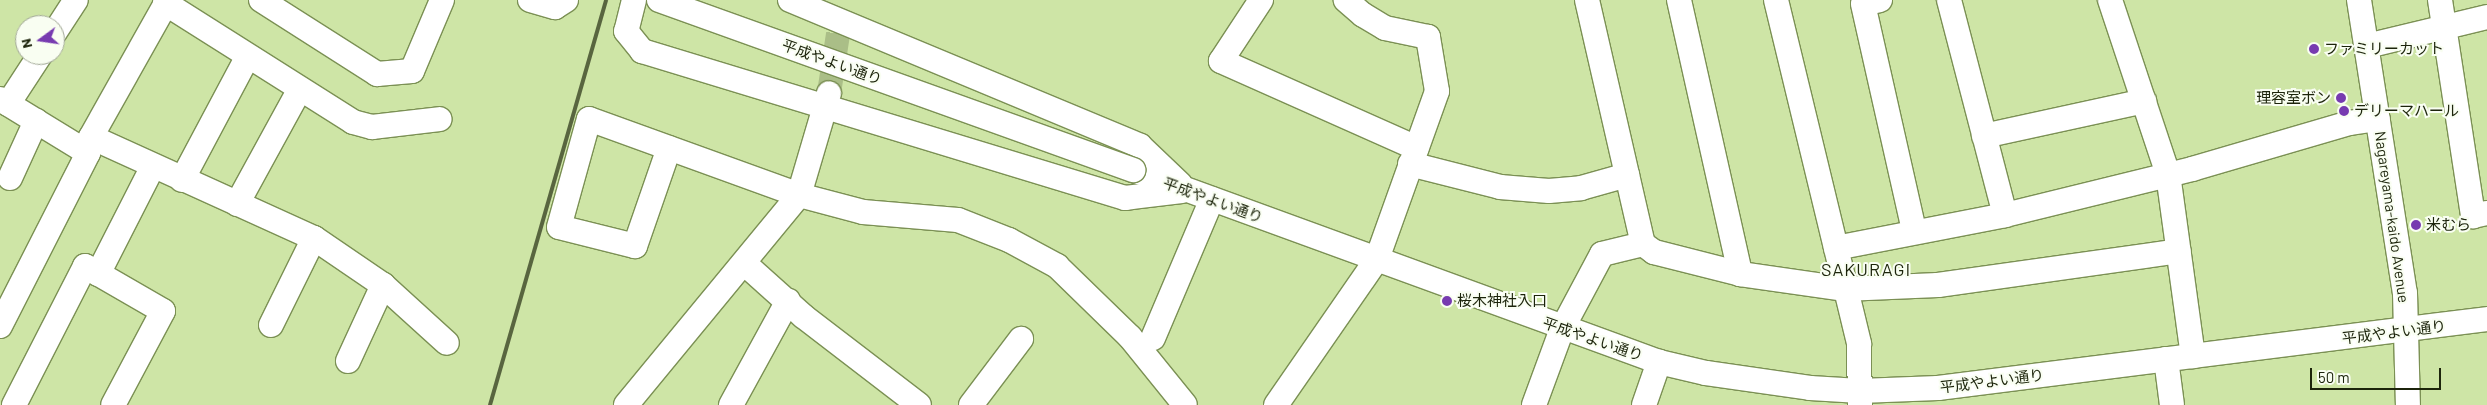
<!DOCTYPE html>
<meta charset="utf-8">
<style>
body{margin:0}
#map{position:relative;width:2487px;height:405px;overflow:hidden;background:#cee5a6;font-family:Barlow,"Noto Sans JP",sans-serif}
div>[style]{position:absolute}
.minor-tunnel>*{height:24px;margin-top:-12px;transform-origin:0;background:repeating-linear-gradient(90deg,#aabe87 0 24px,transparent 0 36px)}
.roads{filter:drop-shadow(1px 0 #7b9054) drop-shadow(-1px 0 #7b9054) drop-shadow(0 1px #7b9054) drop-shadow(0 -1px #7b9054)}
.minor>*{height:24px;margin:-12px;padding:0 12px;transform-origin:12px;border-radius:12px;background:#fff}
.rail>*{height:4px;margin:-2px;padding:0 2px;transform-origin:2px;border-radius:2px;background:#58653f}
.bridges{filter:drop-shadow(1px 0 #7b9054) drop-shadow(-1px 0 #7b9054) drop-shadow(0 1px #7b9054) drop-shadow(0 -1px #7b9054)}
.minor-bridge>*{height:24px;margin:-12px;padding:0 12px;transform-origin:12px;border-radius:12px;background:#fff}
.dots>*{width:14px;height:14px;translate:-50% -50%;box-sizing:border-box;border:2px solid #f9fef2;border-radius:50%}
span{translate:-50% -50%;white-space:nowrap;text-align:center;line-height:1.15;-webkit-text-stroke:4px #f9fef2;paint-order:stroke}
.poi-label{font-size:15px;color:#1c240b}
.left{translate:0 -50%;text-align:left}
.right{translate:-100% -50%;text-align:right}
.street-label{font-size:15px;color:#1c240b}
.quarter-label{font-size:18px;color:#1c240b;letter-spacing:1px}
.north{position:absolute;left:15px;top:15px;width:50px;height:50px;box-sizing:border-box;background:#f9fef2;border:1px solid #a1a796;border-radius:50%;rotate:256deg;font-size:14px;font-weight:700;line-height:20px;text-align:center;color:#1c240b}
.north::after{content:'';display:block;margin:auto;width:18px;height:22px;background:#773bb0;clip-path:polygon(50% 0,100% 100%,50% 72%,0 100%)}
.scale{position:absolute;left:2310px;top:368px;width:131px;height:22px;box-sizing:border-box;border:2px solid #1c240b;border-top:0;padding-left:6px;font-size:15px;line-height:18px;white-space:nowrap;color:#1c240b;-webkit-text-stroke:4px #f9fef2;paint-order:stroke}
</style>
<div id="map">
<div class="minor-tunnel">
<i style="left:829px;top:93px;width:73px;rotate:-81.3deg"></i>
</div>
<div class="roads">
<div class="minor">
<i style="left:261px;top:0;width:138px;rotate:32.5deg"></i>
<i style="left:377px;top:74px;width:35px;rotate:-5deg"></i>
<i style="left:412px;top:71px;width:77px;rotate:-67.1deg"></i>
<i style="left:530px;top:0;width:26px;rotate:16deg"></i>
<i style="left:555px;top:7px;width:13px;rotate:-32deg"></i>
<i style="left:634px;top:0;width:32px;rotate:104deg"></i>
<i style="left:626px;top:31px;width:26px;rotate:51deg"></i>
<i style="left:642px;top:51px;width:505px;rotate:16.93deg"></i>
<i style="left:1125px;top:198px;width:57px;rotate:-7deg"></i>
<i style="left:790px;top:0;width:379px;rotate:22.6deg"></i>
<i style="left:1140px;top:146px;width:55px;rotate:43.5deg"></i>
<i style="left:1261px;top:0;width:73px;rotate:123.3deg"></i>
<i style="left:1221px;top:61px;width:214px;rotate:24deg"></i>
<i style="left:1587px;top:0;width:250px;rotate:77.1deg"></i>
<i style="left:1643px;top:244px;width:14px;rotate:36deg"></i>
<i style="left:1654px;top:252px;width:89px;rotate:14.3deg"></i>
<i style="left:1740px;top:274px;width:105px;rotate:8.2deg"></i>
<i style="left:1844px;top:289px;width:94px;rotate:-2.4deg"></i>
<i style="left:1938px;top:285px;width:243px;rotate:-8deg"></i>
<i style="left:1679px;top:0;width:281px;rotate:77.4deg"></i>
<i style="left:1776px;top:0;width:354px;rotate:76.4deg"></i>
<i style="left:1859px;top:344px;width:61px;rotate:89.1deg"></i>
<i style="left:1880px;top:0;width:17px;rotate:167deg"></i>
<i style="left:1863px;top:4px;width:233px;rotate:77.3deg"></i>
<i style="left:1949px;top:0;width:222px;rotate:75.4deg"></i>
<i style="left:2110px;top:0;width:183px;rotate:71.6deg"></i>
<i style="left:2168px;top:174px;width:184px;rotate:82.2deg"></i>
<i style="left:2359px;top:0;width:297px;rotate:81.1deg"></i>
<i style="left:2405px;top:293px;width:112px;rotate:88.5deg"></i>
<i style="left:2440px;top:0;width:219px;rotate:81.3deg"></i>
<i style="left:2473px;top:216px;width:14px;rotate:-12deg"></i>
<i style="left:165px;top:3px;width:222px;rotate:32.3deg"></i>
<i style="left:353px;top:122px;width:20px;rotate:15deg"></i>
<i style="left:372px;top:127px;width:68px;rotate:-6.7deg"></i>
<i style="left:55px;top:32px;width:38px;rotate:-57deg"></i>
<i style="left:2367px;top:46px;width:123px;rotate:-13.6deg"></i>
<i style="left:0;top:99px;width:103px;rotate:31.5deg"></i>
<i style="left:8px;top:104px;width:59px;rotate:-56.9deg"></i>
<i style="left:1984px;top:136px;width:164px;rotate:-12.3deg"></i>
<i style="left:91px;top:137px;width:245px;rotate:24.4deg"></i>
<i style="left:314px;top:238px;width:83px;rotate:34.3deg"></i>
<i style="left:383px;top:285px;width:86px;rotate:42.2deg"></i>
<i style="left:669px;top:148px;width:104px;rotate:109.1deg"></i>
<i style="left:635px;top:246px;width:78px;rotate:-166deg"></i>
<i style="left:559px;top:227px;width:112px;rotate:-74.5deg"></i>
<i style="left:589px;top:119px;width:223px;rotate:19.9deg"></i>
<i style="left:799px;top:195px;width:66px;rotate:14.9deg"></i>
<i style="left:863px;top:212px;width:95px;rotate:4.8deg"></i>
<i style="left:958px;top:220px;width:55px;rotate:21.4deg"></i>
<i style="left:1009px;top:240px;width:55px;rotate:28.4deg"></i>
<i style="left:1057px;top:266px;width:102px;rotate:44.2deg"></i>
<i style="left:1130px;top:337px;width:87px;rotate:51deg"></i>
<i style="left:1410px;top:164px;width:93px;rotate:14.3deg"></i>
<i style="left:1500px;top:187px;width:49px;rotate:4.7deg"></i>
<i style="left:1549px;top:191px;width:32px;rotate:-5deg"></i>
<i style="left:1581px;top:188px;width:48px;rotate:-15.8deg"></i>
<i style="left:1133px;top:170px;width:560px;rotate:20.05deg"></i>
<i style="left:1659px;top:362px;width:48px;rotate:13.2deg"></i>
<i style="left:1706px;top:373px;width:105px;rotate:8.2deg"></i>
<i style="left:1810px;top:388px;width:50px;rotate:3.4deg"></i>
<i style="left:1860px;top:391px;width:78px;rotate:-2.2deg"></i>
<i style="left:1938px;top:388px;width:553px;rotate:-7.16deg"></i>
<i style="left:10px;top:178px;width:63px;rotate:-65.5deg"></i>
<i style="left:182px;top:180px;width:140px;rotate:-62deg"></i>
<i style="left:237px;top:204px;width:131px;rotate:-61.3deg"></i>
<i style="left:1836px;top:248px;width:172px;rotate:-11deg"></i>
<i style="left:2005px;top:215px;width:193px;rotate:-13.8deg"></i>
<i style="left:2192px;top:169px;width:164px;rotate:-16.3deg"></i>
<i style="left:2349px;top:123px;width:29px;rotate:-8deg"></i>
<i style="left:744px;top:263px;width:79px;rotate:41.9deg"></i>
<i style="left:803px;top:316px;width:146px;rotate:37.5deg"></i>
<i style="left:98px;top:274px;width:121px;rotate:-63deg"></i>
<i style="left:271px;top:325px;width:97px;rotate:-63.7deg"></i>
<i style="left:0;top:326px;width:194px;rotate:-63deg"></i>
<i style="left:88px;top:153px;width:16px;rotate:-79deg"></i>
<i style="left:91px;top:137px;width:157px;rotate:-60.7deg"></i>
<i style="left:1153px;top:338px;width:151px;rotate:-67deg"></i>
<i style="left:2166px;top:359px;width:46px;rotate:82.6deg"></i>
<i style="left:348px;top:361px;width:84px;rotate:-65.3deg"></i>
<i style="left:14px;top:405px;width:156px;rotate:-62.9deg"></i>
<i style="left:85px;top:266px;width:90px;rotate:30deg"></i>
<i style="left:163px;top:311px;width:106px;rotate:118deg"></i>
<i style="left:626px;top:405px;width:272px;rotate:-50.5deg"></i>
<i style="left:799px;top:195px;width:106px;rotate:-73.6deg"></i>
<i style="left:731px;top:405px;width:119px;rotate:-61.3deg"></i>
<i style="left:971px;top:405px;width:83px;rotate:-52.9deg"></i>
<i style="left:1276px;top:405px;width:178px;rotate:-55.3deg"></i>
<i style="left:1377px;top:259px;width:178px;rotate:-70.3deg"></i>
<i style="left:1437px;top:91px;width:55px;rotate:-99.5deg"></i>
<i style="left:1428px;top:37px;width:44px;rotate:-168.2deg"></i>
<i style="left:1385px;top:28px;width:26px;rotate:-149deg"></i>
<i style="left:1363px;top:15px;width:23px;rotate:-139deg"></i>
<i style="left:1534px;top:405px;width:81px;rotate:-69.8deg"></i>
<i style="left:1562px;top:329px;width:85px;rotate:-61.9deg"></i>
<i style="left:1602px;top:254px;width:42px;rotate:-13.7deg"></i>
<i style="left:1644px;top:405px;width:46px;rotate:-70.8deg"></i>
</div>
</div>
<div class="rail">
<i style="left:490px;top:405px;width:421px;rotate:-74deg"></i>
</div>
<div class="bridges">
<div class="minor-bridge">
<i style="left:659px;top:0;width:504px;rotate:19.73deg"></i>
</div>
</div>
<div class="dots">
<i style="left:2314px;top:49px;background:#773bb0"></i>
<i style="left:2341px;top:98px;background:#773bb0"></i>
<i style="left:2344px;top:111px;background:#773bb0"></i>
<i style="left:2416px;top:225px;background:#773bb0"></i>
<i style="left:1447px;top:301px;background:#773bb0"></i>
</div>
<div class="poi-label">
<span class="left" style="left:2324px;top:49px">ファミリーカット</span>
<span class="right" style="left:2331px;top:98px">理容室ボン</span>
<span class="left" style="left:2354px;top:111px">デリーマハール</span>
<span class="left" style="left:2426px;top:225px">米むら</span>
<span class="left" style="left:1457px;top:301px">桜木神社入口</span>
</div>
<div class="street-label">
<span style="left:832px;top:62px;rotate:20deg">平成やよい通り</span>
<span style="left:1213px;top:200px;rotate:20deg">平成やよい通り</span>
<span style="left:2392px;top:217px;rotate:82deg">Nagareyama-kaido Avenue</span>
<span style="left:2394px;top:332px;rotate:-7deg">平成やよい通り</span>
<span style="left:1593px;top:339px;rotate:19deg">平成やよい通り</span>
<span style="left:1992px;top:381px;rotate:-7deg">平成やよい通り</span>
</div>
<div class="quarter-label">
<span style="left:1866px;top:269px">SAKURAGI</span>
</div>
<div class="north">N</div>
<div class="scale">50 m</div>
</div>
